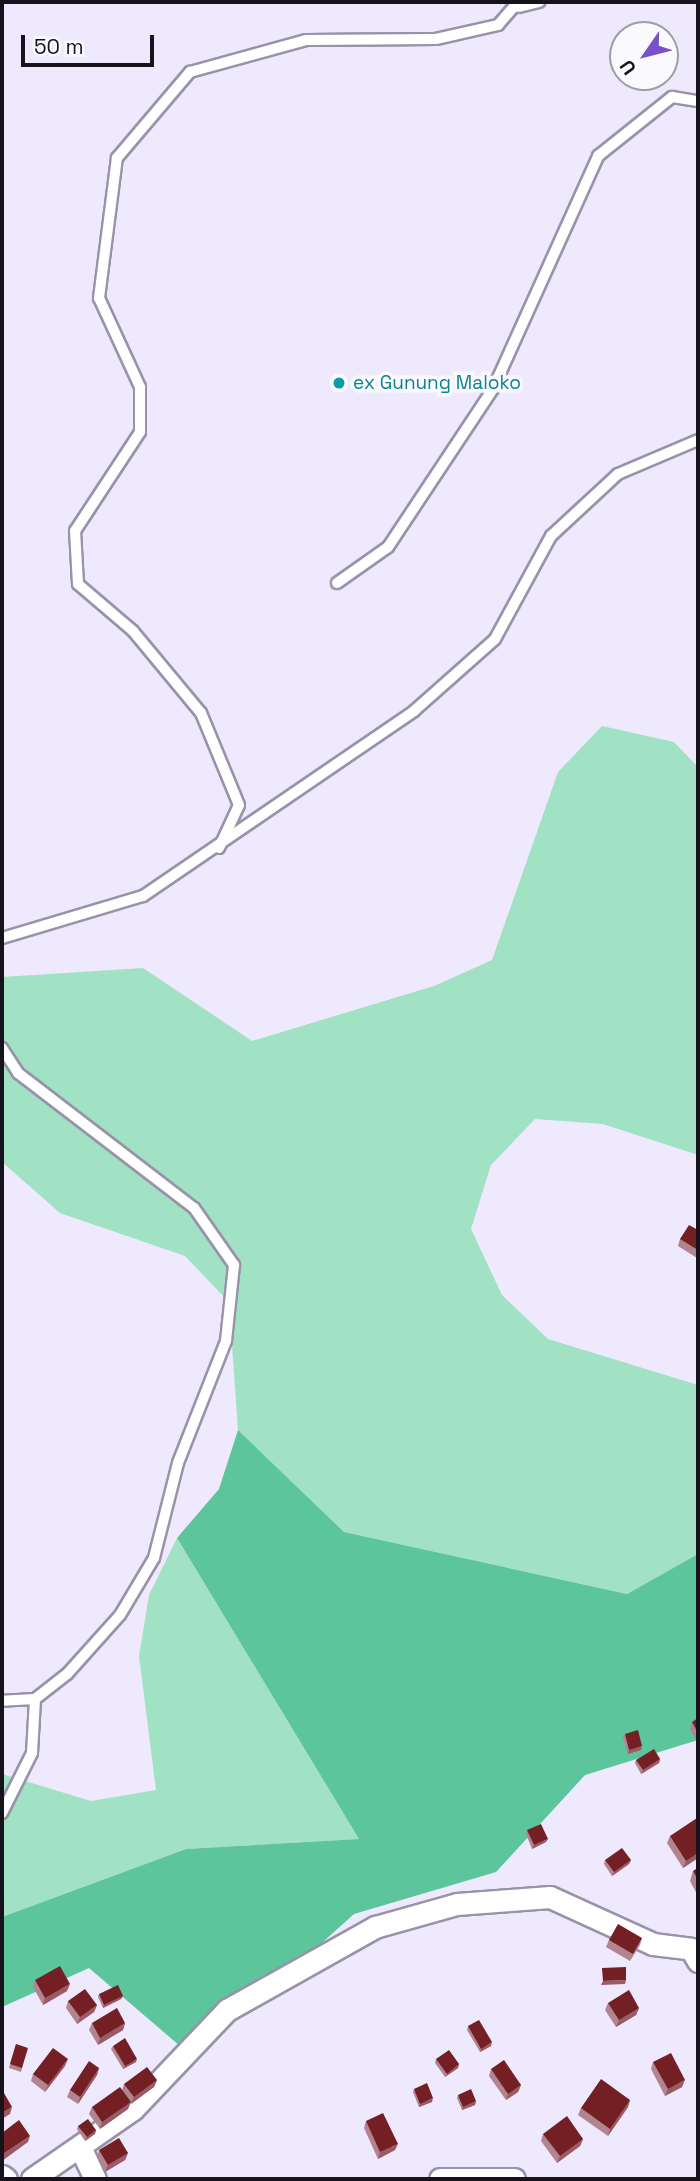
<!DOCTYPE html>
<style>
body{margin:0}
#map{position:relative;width:700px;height:2181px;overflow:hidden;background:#eee9fd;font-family:"Space Grotesk",sans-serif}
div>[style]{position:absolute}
.green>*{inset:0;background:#a1e2c4}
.forest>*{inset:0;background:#5cc59b}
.roads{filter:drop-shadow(2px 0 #9993a9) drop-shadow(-2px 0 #9993a9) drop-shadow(0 2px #9993a9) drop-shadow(0 -2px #9993a9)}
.lane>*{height:10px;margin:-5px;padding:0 5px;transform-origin:5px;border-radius:5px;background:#fff}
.street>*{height:21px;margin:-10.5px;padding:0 10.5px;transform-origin:10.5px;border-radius:10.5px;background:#fff}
.wall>*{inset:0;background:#b18490}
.shaded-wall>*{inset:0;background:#995c65}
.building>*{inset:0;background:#741f24}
.dots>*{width:19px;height:19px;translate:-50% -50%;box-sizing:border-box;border:4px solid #faf9fe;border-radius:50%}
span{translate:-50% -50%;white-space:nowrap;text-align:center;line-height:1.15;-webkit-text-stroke:7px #faf9fe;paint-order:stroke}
.culture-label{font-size:19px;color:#0d838f}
.left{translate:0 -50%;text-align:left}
.frame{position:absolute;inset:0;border:4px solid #16131c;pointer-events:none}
.north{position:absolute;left:609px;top:21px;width:70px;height:70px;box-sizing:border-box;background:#faf9fe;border:2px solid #9f9da4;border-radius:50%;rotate:235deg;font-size:19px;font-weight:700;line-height:28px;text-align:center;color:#16131c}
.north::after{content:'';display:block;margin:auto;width:24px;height:32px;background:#7751cb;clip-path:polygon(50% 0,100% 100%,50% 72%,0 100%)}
.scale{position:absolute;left:21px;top:35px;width:133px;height:32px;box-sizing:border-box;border:4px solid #16131c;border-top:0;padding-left:9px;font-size:21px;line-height:24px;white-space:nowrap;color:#16131c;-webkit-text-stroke:5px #faf9fe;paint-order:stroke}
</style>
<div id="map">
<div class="green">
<i style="clip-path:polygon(602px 726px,674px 742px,698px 767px,698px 1155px,603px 1124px,535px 1119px,491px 1165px,471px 1229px,502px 1295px,548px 1339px,698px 1385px,698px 1554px,627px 1594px,344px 1532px,238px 1430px,229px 1302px,185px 1256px,60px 1213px,2px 1162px,2px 977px,143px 968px,252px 1041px,434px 986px,492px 960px,558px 772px)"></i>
<i style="clip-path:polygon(177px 1538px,359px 1839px,186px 1849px,2px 1917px,2px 1774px,91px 1801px,156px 1790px,139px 1656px,149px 1595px)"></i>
</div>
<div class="forest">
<i style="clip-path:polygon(238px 1430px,344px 1532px,627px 1594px,698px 1554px,698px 1740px,585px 1775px,496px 1872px,354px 1914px,194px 2058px,89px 1968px,2px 2007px,2px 1917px,186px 1849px,359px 1839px,177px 1538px,219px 1489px)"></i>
</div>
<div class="roads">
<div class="lane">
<i style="left:519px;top:7px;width:21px;rotate:-14deg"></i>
<i style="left:337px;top:583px;width:62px;rotate:-35.2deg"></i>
<i style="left:388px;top:547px;width:190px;rotate:-56.4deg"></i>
<i style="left:493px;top:389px;width:256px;rotate:-65.7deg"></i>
<i style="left:598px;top:156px;width:95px;rotate:-38.6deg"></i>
<i style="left:672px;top:97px;width:26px;rotate:9deg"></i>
<i style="left:219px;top:848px;width:47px;rotate:-65.1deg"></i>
<i style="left:239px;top:805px;width:100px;rotate:-112.4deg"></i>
<i style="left:201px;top:713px;width:107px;rotate:-129.7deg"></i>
<i style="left:133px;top:631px;width:72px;rotate:-139.5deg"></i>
<i style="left:78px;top:584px;width:53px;rotate:-93.2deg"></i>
<i style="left:75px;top:531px;width:118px;rotate:-56.7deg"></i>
<i style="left:140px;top:432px;width:45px;rotate:-90deg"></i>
<i style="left:140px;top:387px;width:98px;rotate:-114.7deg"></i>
<i style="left:99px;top:298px;width:141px;rotate:-82.7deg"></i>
<i style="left:117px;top:158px;width:113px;rotate:-49.7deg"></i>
<i style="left:190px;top:72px;width:120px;rotate:-15.4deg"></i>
<i style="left:306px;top:40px;width:130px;rotate:-0.4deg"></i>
<i style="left:436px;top:39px;width:64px;rotate:-12.7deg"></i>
<i style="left:498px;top:25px;width:30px;rotate:-49deg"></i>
<i style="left:2px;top:938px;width:147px;rotate:-16.6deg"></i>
<i style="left:143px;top:896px;width:328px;rotate:-34.3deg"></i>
<i style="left:414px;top:711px;width:108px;rotate:-41.6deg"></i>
<i style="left:495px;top:639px;width:117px;rotate:-61.5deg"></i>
<i style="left:551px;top:536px;width:91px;rotate:-42.8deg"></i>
<i style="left:618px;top:474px;width:87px;rotate:-23deg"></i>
<i style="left:2px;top:1048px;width:30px;rotate:57deg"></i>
<i style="left:18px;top:1073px;width:222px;rotate:37.5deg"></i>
<i style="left:194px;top:1208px;width:70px;rotate:54.9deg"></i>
<i style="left:234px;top:1265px;width:76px;rotate:96deg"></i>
<i style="left:226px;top:1341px;width:131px;rotate:111.5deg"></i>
<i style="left:178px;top:1463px;width:98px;rotate:104.2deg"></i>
<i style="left:154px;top:1558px;width:66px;rotate:120.8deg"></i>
<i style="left:120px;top:1615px;width:79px;rotate:131.9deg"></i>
<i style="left:67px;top:1674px;width:41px;rotate:142deg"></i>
<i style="left:35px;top:1699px;width:33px;rotate:177deg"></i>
<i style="left:2px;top:1813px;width:67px;rotate:-63.4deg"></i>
<i style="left:32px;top:1753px;width:54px;rotate:-86.8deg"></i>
</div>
<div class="street">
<i style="left:81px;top:2149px;width:33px;rotate:65deg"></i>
<i style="left:2px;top:2176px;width:5px;rotate:37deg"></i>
<i style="left:32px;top:2179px;width:123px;rotate:-34.7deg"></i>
<i style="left:133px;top:2109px;width:137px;rotate:-46.5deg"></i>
<i style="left:227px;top:2010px;width:170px;rotate:-29.3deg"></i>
<i style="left:375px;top:1927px;width:85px;rotate:-15.7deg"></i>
<i style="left:457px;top:1904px;width:93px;rotate:-4.3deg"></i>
<i style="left:550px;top:1897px;width:113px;rotate:24.5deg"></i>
<i style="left:653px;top:1944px;width:38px;rotate:7deg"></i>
<i style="left:691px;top:1949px;width:14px;rotate:60deg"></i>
<i style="left:440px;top:2179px;width:74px"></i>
</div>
</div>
<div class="wall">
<i style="clip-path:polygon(698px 1230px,698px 1256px,697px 1258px,678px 1246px,680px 1239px)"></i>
<i style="clip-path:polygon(698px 1718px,698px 1743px,690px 1729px,692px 1722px)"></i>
<i style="clip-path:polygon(625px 1734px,641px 1750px,628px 1754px,623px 1737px)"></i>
<i style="clip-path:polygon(660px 1759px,659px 1763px,641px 1774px,635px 1763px,636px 1760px)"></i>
<i style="clip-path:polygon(527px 1830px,546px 1842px,532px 1849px,526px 1834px)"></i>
<i style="clip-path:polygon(670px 1836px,698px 1858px,683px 1868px,667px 1843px)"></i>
<i style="clip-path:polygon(605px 1860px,631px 1860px,629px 1864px,612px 1876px,604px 1864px)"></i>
<i style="clip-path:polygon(698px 1868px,698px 1896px,690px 1881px,693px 1871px)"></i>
<i style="clip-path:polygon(642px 1938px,640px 1945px,630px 1961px,606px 1947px,609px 1940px)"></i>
<i style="clip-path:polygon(35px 1980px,67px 1991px,43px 2005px,33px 1987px)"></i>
<i style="clip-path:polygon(99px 1994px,123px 1996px,121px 1999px,103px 2008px,98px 1997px)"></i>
<i style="clip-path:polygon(68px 2001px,97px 2005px,94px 2012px,77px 2024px,66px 2008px)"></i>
<i style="clip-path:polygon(608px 2003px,639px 2008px,636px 2015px,616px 2027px,605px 2010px)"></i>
<i style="clip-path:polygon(92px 2023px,125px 2023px,123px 2030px,98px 2045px,89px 2030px)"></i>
<i style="clip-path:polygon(468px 2026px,491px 2046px,480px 2052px,467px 2030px)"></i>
<i style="clip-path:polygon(16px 2044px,22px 2068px,21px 2072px,9px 2068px)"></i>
<i style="clip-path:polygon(113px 2046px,136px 2062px,123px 2069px,111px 2049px)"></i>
<i style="clip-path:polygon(436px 2059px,459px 2064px,458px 2068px,445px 2077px,435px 2063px)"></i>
<i style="clip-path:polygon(653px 2062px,682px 2087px,665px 2096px,651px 2069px)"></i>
<i style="clip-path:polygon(65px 2066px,45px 2092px,31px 2081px,33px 2074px)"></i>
<i style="clip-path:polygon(99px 2068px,97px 2075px,78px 2104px,67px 2097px,70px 2090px)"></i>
<i style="clip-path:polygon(491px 2069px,521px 2085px,518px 2092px,506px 2100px,489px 2076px)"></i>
<i style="clip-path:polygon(157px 2080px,154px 2087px,131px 2104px,130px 2102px,128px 2109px,100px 2129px,89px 2114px,92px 2107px,122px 2090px,124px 2084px)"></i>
<i style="clip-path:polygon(414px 2089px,432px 2102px,419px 2107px,413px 2092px)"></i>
<i style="clip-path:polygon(458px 2095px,476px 2101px,475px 2105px,462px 2110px,457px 2098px)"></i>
<i style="clip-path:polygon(630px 2100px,628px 2107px,608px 2136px,578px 2115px,581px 2108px)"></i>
<i style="clip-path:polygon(366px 2121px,395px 2150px,378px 2159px,364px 2128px)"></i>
<i style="clip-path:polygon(78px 2126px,96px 2130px,95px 2134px,85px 2141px,77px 2129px)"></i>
<i style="clip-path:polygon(543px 2134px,583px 2139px,580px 2146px,557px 2163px,541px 2141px)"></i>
<i style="clip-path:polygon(99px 2150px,128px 2153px,125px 2160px,105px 2172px,97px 2157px)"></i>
</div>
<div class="shaded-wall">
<i style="clip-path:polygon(642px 1746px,641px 1750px,628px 1754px,629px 1750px)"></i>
<i style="clip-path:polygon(660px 1759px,659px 1763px,641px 1774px,643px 1770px)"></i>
<i style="clip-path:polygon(548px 1839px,546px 1842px,532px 1849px,534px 1845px)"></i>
<i style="clip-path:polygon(698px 1853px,698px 1858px,683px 1868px,686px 1861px)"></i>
<i style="clip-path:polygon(631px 1860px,629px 1864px,612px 1876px,614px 1872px)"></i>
<i style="clip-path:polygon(626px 1980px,625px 1984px,601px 1985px,603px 1981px)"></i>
<i style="clip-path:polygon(70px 1984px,67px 1991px,43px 2005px,45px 1998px)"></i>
<i style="clip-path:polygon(123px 1996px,121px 1999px,103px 2008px,104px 2005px)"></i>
<i style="clip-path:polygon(97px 2005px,94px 2012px,77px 2024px,80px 2017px)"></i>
<i style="clip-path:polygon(639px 2008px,636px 2015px,616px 2027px,619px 2020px)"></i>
<i style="clip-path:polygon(125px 2023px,123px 2030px,98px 2045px,100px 2038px)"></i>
<i style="clip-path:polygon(492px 2042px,491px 2046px,480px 2052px,481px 2049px)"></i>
<i style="clip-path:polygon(68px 2059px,65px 2066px,45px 2092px,48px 2085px)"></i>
<i style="clip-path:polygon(137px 2059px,136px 2062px,123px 2069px,125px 2066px)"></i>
<i style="clip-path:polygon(459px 2064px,458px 2068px,445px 2077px,447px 2074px)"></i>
<i style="clip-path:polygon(99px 2068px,97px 2075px,78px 2104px,80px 2097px)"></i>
<i style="clip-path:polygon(157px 2080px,154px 2087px,131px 2104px,134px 2097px)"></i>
<i style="clip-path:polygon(685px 2080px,682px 2087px,665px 2096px,668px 2089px)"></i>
<i style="clip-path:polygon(521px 2085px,518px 2092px,506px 2100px,508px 2094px)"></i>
<i style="clip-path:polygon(433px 2098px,432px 2102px,419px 2107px,420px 2104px)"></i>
<i style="clip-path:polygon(630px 2100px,628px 2107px,608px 2136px,610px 2129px)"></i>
<i style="clip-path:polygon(476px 2101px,475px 2105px,462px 2110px,463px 2107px)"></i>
<i style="clip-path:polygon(131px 2102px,128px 2109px,100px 2129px,102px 2122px)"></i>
<i style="clip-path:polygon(12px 2107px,10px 2114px,2px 2119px,2px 2113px)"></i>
<i style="clip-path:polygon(96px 2130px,95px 2134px,85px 2141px,87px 2137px)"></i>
<i style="clip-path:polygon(30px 2136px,28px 2142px,2px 2161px,3px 2154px)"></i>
<i style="clip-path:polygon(583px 2139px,580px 2146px,557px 2163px,560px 2156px)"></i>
<i style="clip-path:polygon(398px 2144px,395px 2150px,378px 2159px,380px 2152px)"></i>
<i style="clip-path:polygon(128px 2153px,125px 2160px,105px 2172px,108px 2165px)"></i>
</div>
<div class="building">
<i style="clip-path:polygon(689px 1225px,698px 1230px,698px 1250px,680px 1239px)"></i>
<i style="clip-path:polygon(698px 1718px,698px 1733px,692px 1722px)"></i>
<i style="clip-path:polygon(638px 1730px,642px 1746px,629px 1750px,625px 1734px)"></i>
<i style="clip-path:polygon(654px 1749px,660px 1759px,643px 1770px,636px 1760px)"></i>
<i style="clip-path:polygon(697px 1818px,698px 1820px,698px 1853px,686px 1861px,670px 1836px)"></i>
<i style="clip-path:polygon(541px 1824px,548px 1839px,534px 1845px,527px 1830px)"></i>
<i style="clip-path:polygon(622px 1848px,631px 1860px,614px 1872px,605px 1860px)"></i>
<i style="clip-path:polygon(698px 1868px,698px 1880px,693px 1871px)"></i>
<i style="clip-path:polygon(618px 1924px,642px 1938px,633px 1954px,609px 1940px)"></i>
<i style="clip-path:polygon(60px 1966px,70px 1984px,45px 1998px,35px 1980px)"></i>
<i style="clip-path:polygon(626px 1967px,626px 1980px,603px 1981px,602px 1968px)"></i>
<i style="clip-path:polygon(118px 1985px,123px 1996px,104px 2005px,99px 1994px)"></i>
<i style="clip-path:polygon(85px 1989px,97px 2005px,80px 2017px,68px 2001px)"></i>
<i style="clip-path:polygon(629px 1990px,639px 2008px,619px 2020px,608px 2003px)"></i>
<i style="clip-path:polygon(117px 2008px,125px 2023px,100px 2038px,92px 2023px)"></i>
<i style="clip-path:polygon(479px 2020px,492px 2042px,481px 2049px,468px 2026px)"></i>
<i style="clip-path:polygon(125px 2038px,137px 2059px,125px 2066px,113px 2046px)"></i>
<i style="clip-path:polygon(16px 2044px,28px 2048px,22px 2068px,10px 2064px)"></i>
<i style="clip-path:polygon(53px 2048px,68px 2059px,48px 2085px,33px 2074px)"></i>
<i style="clip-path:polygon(449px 2050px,459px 2064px,447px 2074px,436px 2059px)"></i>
<i style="clip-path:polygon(671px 2053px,685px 2080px,668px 2089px,653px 2062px)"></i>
<i style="clip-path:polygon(504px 2060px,521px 2085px,508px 2094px,491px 2069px)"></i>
<i style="clip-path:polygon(89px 2061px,99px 2068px,80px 2097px,70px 2090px)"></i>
<i style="clip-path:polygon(147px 2067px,157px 2080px,134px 2097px,124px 2084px)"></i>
<i style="clip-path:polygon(601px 2079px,630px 2100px,610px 2129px,581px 2108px)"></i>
<i style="clip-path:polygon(427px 2083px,433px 2098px,420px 2104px,414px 2089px)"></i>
<i style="clip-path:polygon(120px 2087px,131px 2102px,102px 2122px,92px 2107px)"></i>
<i style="clip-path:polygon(471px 2089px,476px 2101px,463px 2107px,458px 2095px)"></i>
<i style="clip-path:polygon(4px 2093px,12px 2107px,2px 2113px,2px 2095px)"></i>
<i style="clip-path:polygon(383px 2113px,398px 2144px,380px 2152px,366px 2121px)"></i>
<i style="clip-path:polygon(567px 2116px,583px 2139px,560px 2156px,543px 2134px)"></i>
<i style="clip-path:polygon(88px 2119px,96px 2130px,87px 2137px,78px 2126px)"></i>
<i style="clip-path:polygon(19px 2120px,30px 2136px,3px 2154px,2px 2153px,2px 2133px)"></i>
<i style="clip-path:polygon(119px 2138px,128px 2153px,108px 2165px,99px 2150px)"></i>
</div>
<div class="dots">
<i style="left:339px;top:383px;background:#0f9aa8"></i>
</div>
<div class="culture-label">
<span class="left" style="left:353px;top:383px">ex Gunung Maloko</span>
</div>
<div class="frame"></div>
<div class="north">U</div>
<div class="scale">50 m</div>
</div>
